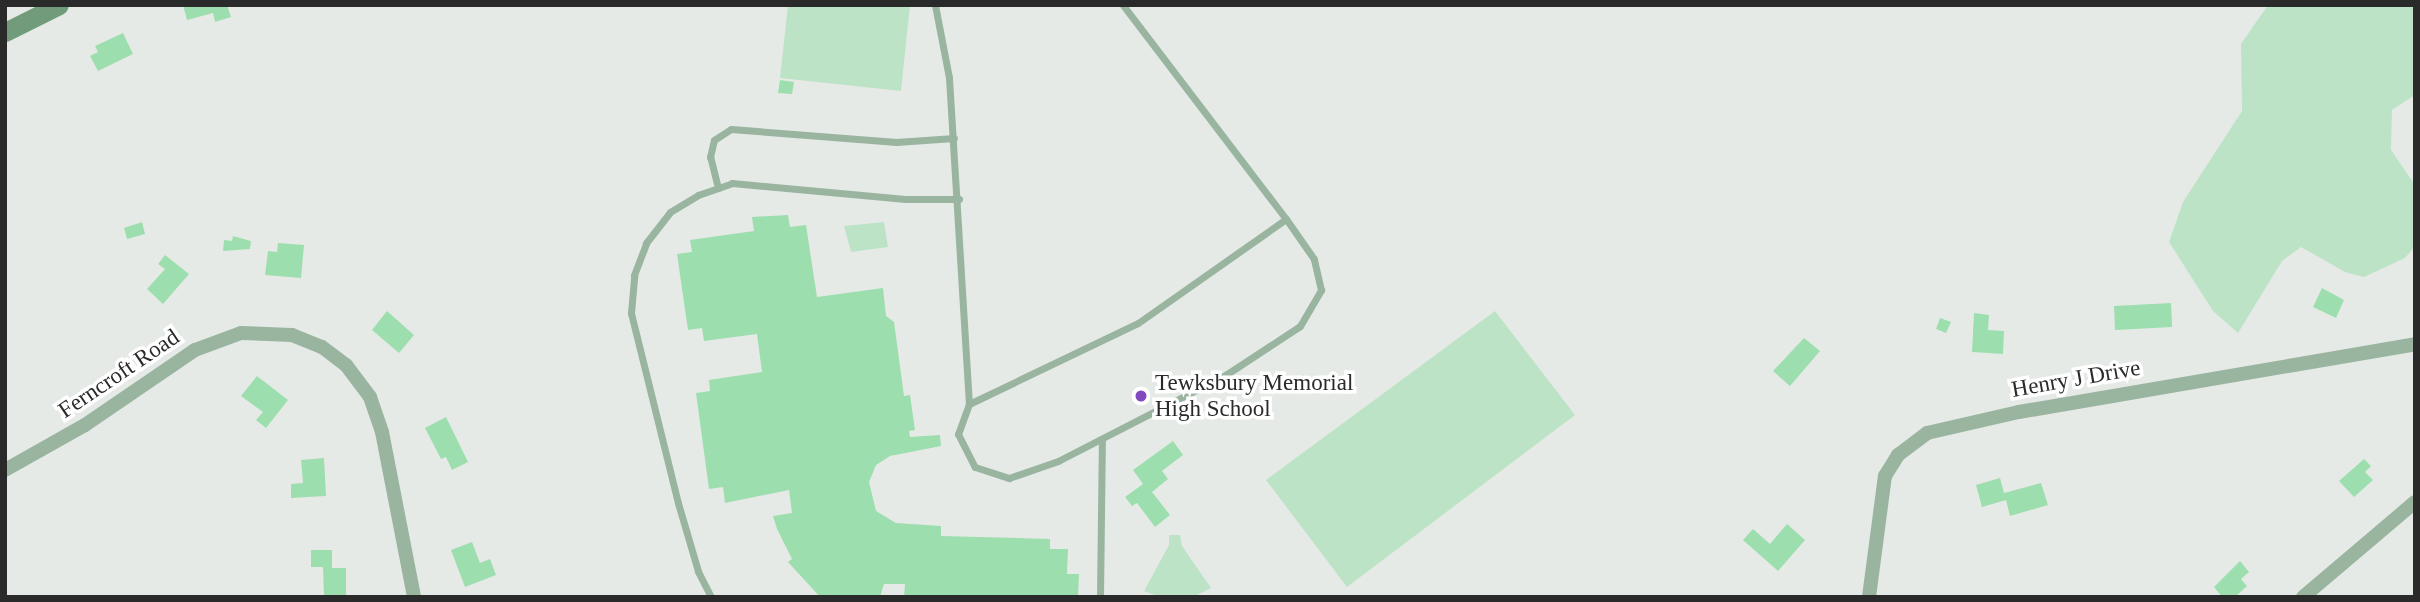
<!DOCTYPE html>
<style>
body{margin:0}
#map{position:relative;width:2420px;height:602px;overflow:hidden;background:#e6eae7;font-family:"Times New Roman",serif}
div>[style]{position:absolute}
.green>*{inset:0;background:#bce3c5}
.building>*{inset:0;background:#9ddeae}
.lane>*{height:7px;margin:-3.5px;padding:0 3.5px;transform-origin:3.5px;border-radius:3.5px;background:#99b5a0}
.street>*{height:14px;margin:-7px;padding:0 7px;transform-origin:7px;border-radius:7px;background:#99b5a0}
.secondary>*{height:19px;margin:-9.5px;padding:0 9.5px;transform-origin:9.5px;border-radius:9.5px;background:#729b7c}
.dots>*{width:19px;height:19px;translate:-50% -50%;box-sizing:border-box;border:4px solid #fff;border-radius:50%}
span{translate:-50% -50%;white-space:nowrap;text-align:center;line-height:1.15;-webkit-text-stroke:7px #fff;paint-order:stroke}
.street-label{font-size:23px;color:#292a29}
.poi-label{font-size:23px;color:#292a29}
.left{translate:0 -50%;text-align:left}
.frame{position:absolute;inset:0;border:7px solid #292a29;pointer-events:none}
</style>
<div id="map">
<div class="green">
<i style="clip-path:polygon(788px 5px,910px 5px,901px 91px,780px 78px)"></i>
<i style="clip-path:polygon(2268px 5px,2415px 5px,2415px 95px,2392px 110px,2391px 150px,2415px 185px,2415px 246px,2405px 258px,2364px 277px,2345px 272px,2301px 247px,2282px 261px,2238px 333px,2213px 311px,2169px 242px,2183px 202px,2242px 111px,2241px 44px)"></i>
<i style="clip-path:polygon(884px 222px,888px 247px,851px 252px,844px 226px)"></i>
<i style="clip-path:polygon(1495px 311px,1575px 415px,1347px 587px,1266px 480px)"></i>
<i style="clip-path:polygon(1169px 535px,1180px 535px,1182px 546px,1211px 588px,1193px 597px,1160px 597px,1144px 591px,1169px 545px)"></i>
</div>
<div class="building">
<i style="clip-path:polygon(183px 5px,227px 5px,231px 17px,215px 22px,213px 13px,187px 20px)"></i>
<i style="clip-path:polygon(123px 33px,133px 54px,98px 71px,90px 56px,98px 52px,95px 46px)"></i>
<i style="clip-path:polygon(780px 80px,794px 82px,792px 94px,778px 93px)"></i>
<i style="clip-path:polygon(788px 215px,790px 227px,806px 225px,817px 297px,883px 288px,886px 316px,894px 322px,904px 396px,910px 395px,915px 430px,909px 431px,910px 437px,940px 435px,941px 446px,890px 456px,876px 465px,869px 482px,876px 511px,896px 523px,941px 526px,941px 536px,1050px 539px,1050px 549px,1068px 549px,1067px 574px,1079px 574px,1078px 597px,904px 597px,905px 584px,884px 584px,880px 597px,820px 597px,788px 562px,792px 559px,777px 529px,773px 516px,792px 513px,789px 490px,725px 503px,723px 487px,709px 489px,696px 393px,710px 391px,709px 380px,762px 372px,757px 334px,704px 341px,702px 328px,688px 330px,677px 254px,692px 252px,690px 240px,754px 231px,752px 217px)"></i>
<i style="clip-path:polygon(142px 222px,145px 234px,127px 239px,124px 228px)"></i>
<i style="clip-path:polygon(233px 236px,251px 241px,250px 249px,223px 251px,224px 240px,232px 241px)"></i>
<i style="clip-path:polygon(278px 243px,304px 245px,301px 278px,265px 275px,268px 251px,277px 252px)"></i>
<i style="clip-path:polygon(165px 255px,189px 274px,163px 304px,147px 289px,165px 269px,158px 264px)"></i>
<i style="clip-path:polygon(2322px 288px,2344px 300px,2336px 318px,2313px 307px)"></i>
<i style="clip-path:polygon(2171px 303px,2172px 327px,2115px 330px,2114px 306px)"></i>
<i style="clip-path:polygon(387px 311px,414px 335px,399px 353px,372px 330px)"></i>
<i style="clip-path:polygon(1974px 313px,1989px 315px,1988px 330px,2004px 331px,2003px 354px,1972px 352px)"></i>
<i style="clip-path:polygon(1940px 318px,1951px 322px,1946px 333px,1936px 329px)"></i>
<i style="clip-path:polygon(1804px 338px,1820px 351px,1790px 386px,1773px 371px)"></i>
<i style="clip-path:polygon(257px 376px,288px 400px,266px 428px,256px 420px,263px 412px,241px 396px)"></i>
<i style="clip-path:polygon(446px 417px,468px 462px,452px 470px,446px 457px,441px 459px,425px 428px)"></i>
<i style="clip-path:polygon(1173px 441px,1183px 455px,1162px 471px,1168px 479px,1152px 492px,1170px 515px,1155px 527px,1137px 503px,1132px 506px,1125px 497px,1143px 484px,1133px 470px)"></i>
<i style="clip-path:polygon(324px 458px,326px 496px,291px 498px,291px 484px,303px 483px,301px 460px)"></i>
<i style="clip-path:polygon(2364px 459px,2371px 466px,2365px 472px,2373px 480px,2354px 497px,2339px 481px)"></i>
<i style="clip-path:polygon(2000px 478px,2004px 493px,2041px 483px,2048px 505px,2010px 516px,2006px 500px,1982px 507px,1976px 485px)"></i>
<i style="clip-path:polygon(1787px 524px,1805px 540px,1778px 571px,1743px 540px,1753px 529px,1770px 544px)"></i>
<i style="clip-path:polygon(472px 542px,480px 563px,490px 559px,496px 575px,465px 587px,451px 550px)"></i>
<i style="clip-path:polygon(311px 550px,332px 550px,332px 568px,346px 568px,346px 597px,324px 597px,323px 567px,311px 567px)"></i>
<i style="clip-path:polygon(2240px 561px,2249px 572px,2241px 579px,2247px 586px,2235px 597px,2222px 597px,2214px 587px)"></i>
</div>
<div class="lane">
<i style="left:935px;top:5px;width:74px;rotate:79.1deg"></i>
<i style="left:949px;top:78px;width:327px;rotate:86.5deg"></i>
<i style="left:969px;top:404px;width:187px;rotate:-25.6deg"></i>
<i style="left:1138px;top:323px;width:181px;rotate:-35.1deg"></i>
<i style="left:1286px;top:219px;width:269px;rotate:-127.3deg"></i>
<i style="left:718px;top:188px;width:32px;rotate:-104deg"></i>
<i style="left:710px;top:157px;width:17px;rotate:-77deg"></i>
<i style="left:714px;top:140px;width:20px;rotate:-33deg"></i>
<i style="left:731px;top:129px;width:166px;rotate:4.5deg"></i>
<i style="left:896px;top:142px;width:58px;rotate:-3.9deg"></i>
<i style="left:969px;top:404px;width:32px;rotate:110deg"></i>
<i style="left:958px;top:434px;width:37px;rotate:63deg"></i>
<i style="left:975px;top:467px;width:36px;rotate:18deg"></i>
<i style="left:1009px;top:478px;width:52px;rotate:-19.1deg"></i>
<i style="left:1058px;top:461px;width:190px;rotate:-27.2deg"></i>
<i style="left:1227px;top:374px;width:87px;rotate:-33.3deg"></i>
<i style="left:1300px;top:326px;width:42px;rotate:-59.7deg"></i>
<i style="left:1321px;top:290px;width:32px;rotate:-103deg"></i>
<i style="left:1314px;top:259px;width:49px;rotate:-125deg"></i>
<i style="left:711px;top:597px;width:29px;rotate:-117deg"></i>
<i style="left:698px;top:571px;width:71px;rotate:-106.4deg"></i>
<i style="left:678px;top:503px;width:196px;rotate:-103.9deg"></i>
<i style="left:631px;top:313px;width:38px;rotate:-85deg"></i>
<i style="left:634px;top:275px;width:34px;rotate:-69deg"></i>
<i style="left:646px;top:243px;width:39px;rotate:-52deg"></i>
<i style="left:670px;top:212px;width:33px;rotate:-31deg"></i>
<i style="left:698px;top:195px;width:36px;rotate:-19deg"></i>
<i style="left:732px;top:183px;width:174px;rotate:5.3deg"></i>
<i style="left:905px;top:199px;width:54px"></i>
<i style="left:1100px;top:597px;width:158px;rotate:-89.3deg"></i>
</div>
<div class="street">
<i style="left:5px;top:470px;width:92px;rotate:-29.4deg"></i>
<i style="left:85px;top:425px;width:133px;rotate:-34.3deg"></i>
<i style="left:195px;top:350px;width:49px;rotate:-20.3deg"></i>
<i style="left:241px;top:333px;width:51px;rotate:2.2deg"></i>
<i style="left:292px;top:335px;width:32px;rotate:22deg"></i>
<i style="left:322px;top:347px;width:30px;rotate:37deg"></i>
<i style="left:346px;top:365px;width:40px;rotate:53deg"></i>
<i style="left:370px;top:397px;width:37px;rotate:71deg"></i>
<i style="left:382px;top:432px;width:168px;rotate:79deg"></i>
<i style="left:1869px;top:597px;width:122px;rotate:-82.5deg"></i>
<i style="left:1885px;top:476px;width:25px;rotate:-58deg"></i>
<i style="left:1898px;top:455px;width:36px;rotate:-37deg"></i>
<i style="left:1927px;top:433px;width:94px;rotate:-12.9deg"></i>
<i style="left:2019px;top:412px;width:402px;rotate:-9.7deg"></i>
<i style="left:2303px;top:597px;width:147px;rotate:-40.3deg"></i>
</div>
<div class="secondary">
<i style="left:5px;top:32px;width:60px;rotate:-26.6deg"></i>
</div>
<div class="dots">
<i style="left:1141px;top:396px;background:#824ac1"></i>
</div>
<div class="street-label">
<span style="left:119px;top:374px;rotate:-34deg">Ferncroft Road</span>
<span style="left:2076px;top:379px;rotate:-10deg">Henry J Drive</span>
</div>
<div class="poi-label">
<span class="left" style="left:1155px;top:396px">Tewksbury Memorial<br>High School</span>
</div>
<div class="frame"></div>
</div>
